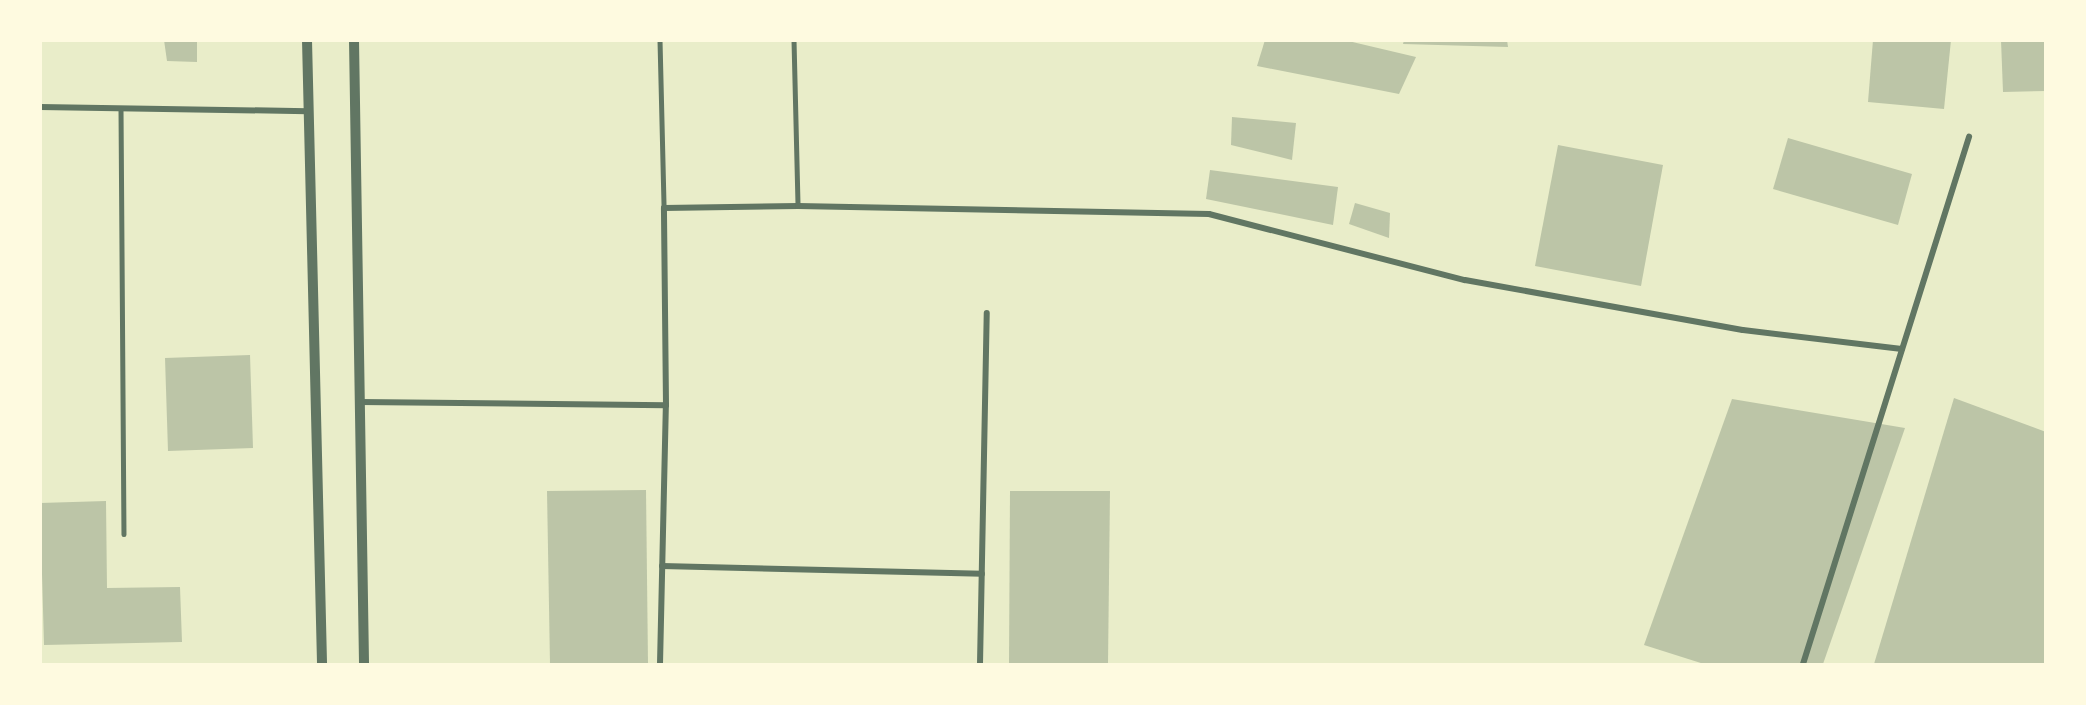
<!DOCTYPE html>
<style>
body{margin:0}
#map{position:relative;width:2086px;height:705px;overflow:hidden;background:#e9edc9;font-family:Raleway,sans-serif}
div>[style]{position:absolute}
.building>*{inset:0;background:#bcc5a7}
.service>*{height:4.5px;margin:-2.25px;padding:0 2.25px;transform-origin:2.25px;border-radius:2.25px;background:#617663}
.minor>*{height:6px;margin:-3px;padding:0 3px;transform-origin:3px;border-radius:3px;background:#617663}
.tertiary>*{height:10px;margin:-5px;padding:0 5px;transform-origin:5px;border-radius:5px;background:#617663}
span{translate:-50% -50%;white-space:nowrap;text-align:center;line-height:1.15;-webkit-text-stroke:6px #fefae0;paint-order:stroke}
.frame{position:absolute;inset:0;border:42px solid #fefae0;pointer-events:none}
</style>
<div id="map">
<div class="building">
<i style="clip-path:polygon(164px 40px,197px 40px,197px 62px,167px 61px)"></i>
<i style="clip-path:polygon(1265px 40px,1344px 40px,1416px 57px,1399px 94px,1257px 66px)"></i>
<i style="clip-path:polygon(1404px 40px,1507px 40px,1508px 47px,1403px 44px)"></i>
<i style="clip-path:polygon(1873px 40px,1951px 40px,1944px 109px,1868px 102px)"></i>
<i style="clip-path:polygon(2001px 40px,2046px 40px,2046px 91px,2003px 92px)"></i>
<i style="clip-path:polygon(1232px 117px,1296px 123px,1292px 160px,1231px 145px)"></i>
<i style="clip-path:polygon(1788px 138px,1912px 174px,1898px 225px,1773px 189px)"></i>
<i style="clip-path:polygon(1558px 145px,1663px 165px,1641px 286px,1535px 266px)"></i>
<i style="clip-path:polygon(1210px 170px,1338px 187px,1333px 225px,1206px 199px)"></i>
<i style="clip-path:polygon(1355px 203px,1390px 213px,1389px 238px,1349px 224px)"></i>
<i style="clip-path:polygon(250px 355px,253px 448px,168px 451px,165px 358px)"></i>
<i style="clip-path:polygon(1954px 398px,2046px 432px,2046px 664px,1874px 664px)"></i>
<i style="clip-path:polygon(1732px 399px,1905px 428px,1823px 664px,1704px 664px,1644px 645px)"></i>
<i style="clip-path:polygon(646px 490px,648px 664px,550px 664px,547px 491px)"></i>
<i style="clip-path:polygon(1010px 491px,1110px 491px,1108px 664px,1009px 664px)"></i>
<i style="clip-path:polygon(106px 501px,107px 588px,180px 587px,182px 642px,44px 645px,40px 503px)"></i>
</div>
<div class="service">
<i style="left:660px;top:40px;width:168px;rotate:88.6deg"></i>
<i style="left:794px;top:40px;width:166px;rotate:88.6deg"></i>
<i style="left:121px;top:108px;width:426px;rotate:89.6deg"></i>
</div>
<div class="minor">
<i style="left:40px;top:107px;width:268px;rotate:0.9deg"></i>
<i style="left:360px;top:402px;width:306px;rotate:0.6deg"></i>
<i style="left:662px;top:566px;width:320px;rotate:1.4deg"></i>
<i style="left:660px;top:664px;width:259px;rotate:-88.7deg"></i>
<i style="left:666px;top:405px;width:197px;rotate:-90.6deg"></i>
<i style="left:664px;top:208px;width:134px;rotate:-0.9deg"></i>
<i style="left:798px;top:206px;width:411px;rotate:1.1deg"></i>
<i style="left:1209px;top:214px;width:264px;rotate:14.5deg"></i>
<i style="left:1465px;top:280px;width:282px;rotate:10.2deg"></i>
<i style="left:1743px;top:330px;width:160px;rotate:6.8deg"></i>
<i style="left:980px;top:664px;width:351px;rotate:-88.9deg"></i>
<i style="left:1803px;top:664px;width:553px;rotate:-72.52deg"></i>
</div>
<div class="tertiary">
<i style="left:307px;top:40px;width:624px;rotate:88.62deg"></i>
<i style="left:354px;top:40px;width:624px;rotate:89.08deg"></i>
</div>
<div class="frame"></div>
</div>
